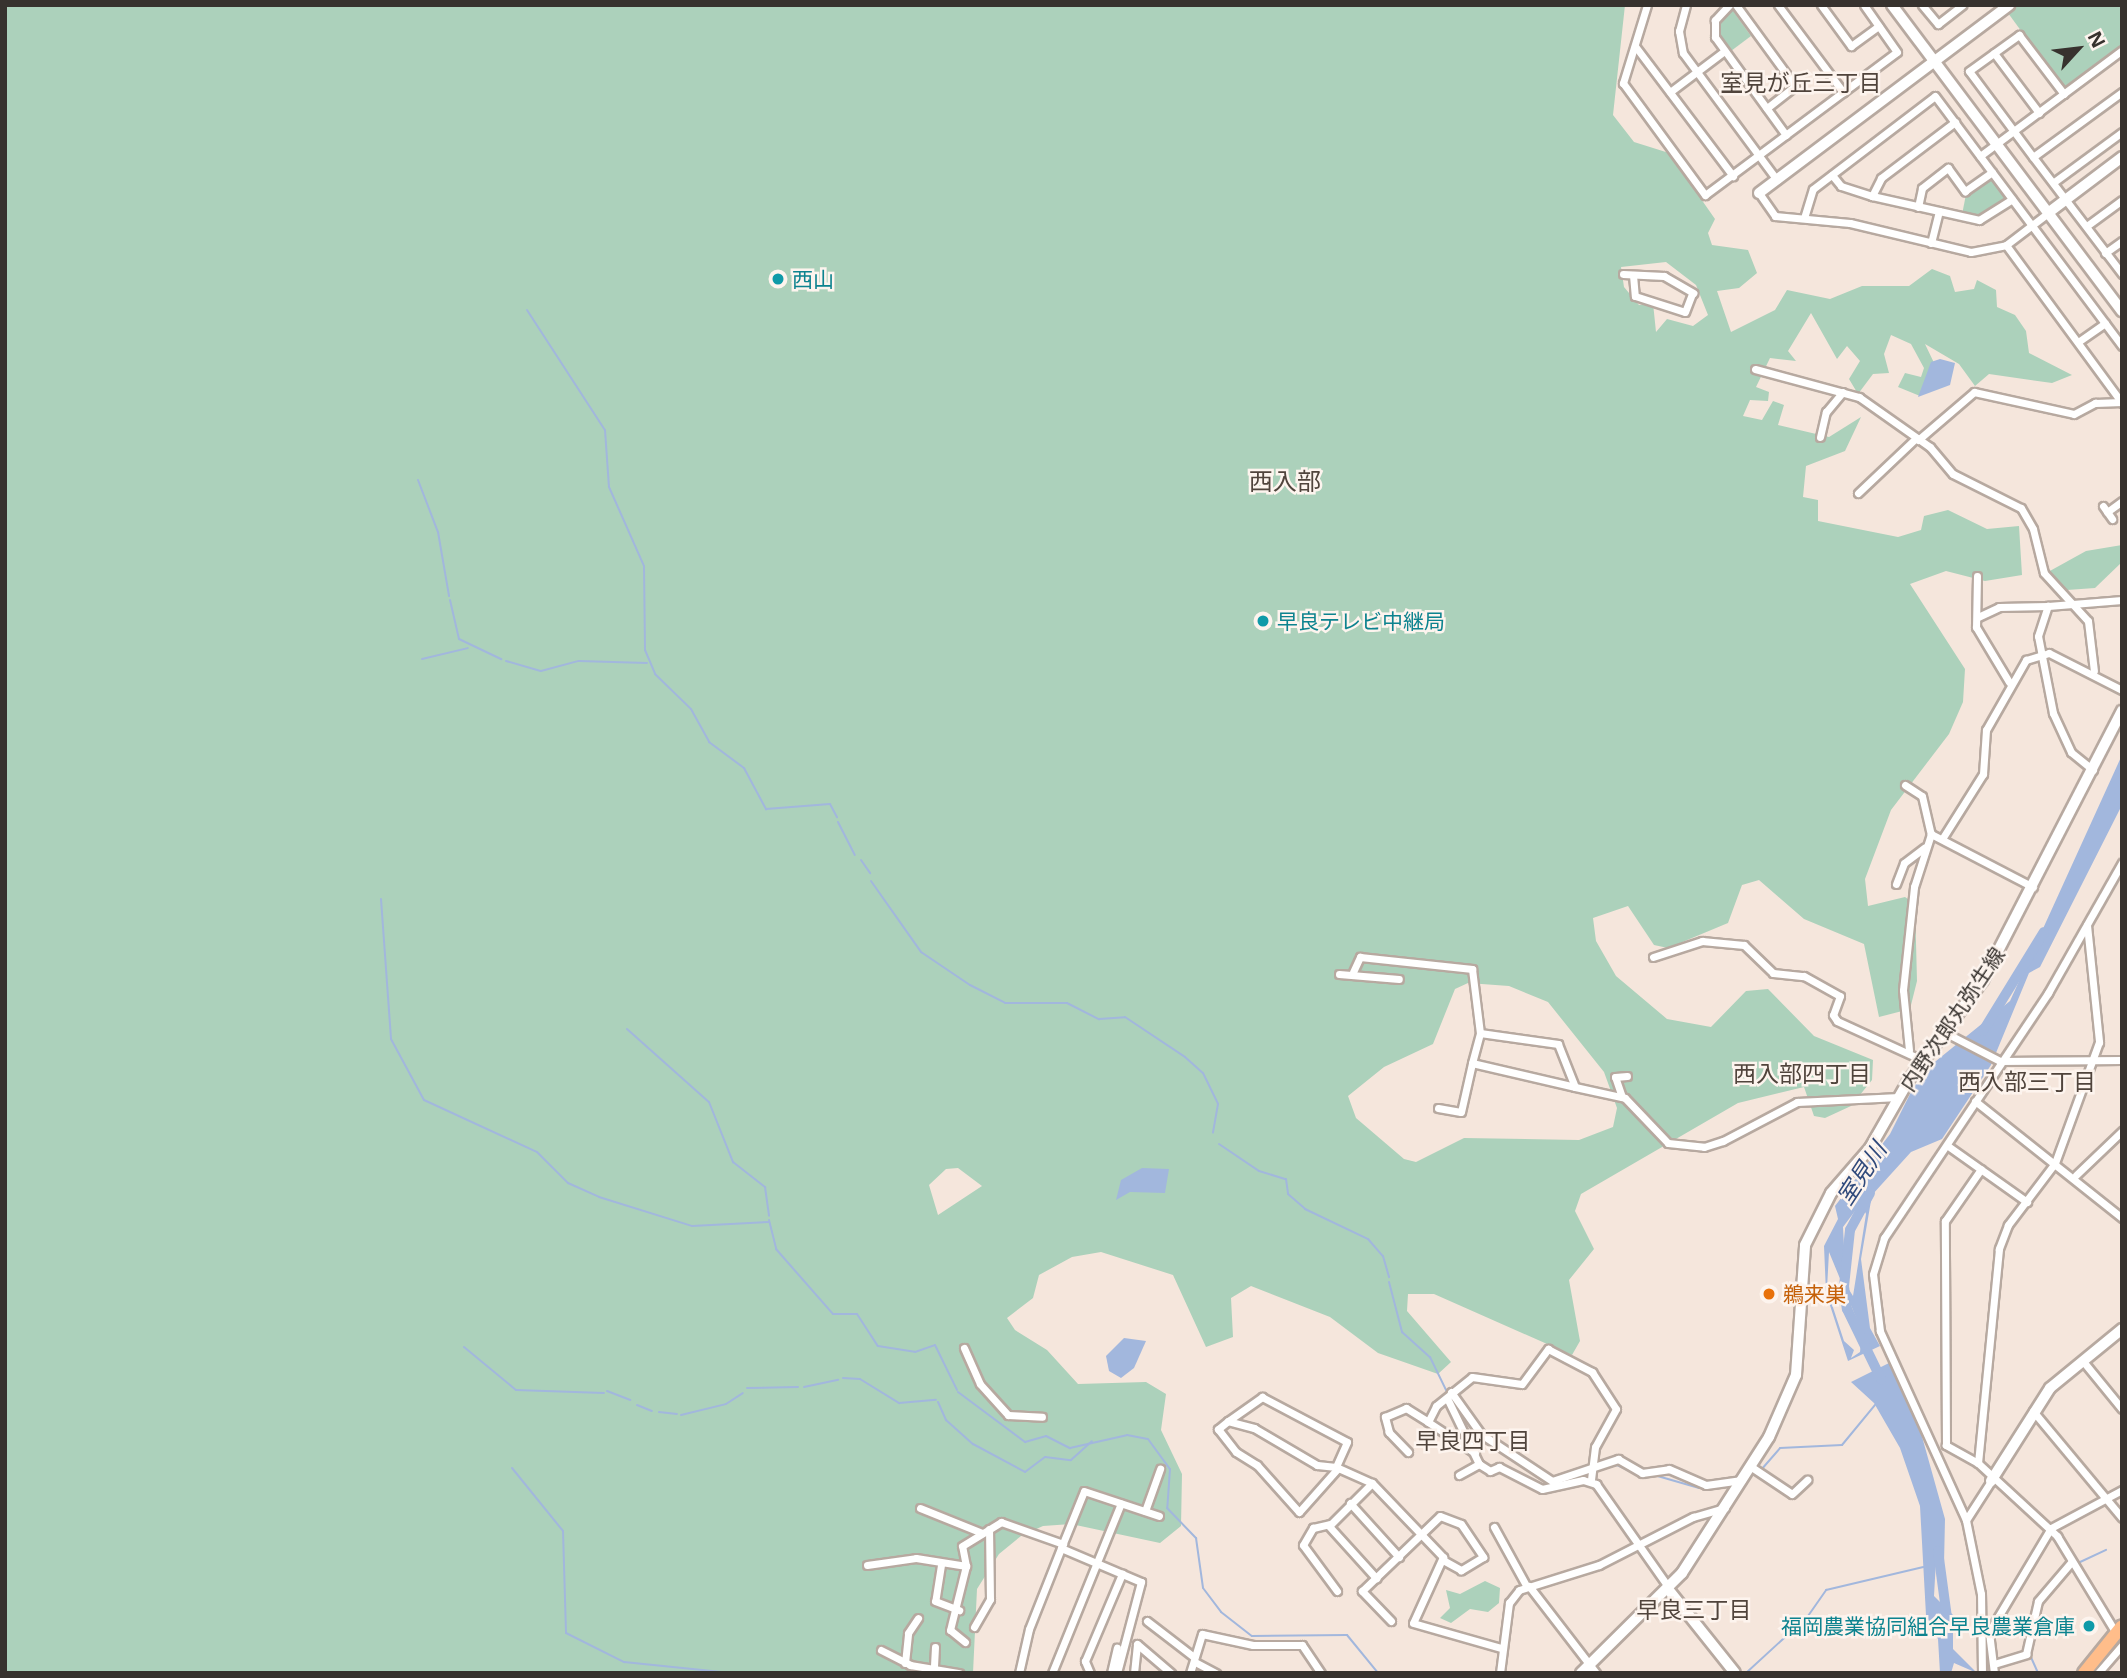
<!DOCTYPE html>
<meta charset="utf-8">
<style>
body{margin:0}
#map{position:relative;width:2127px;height:1678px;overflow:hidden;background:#f5e6dc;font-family:"Open Sans","Noto Sans JP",sans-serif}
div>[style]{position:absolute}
.green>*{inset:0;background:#acd1bb}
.water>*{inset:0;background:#a2b7dd}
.stream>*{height:2px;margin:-1px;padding:0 1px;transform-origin:1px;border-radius:1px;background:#a2b7dd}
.river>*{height:10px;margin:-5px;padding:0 5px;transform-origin:5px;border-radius:5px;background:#a2b7dd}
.roads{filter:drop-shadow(2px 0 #b7a9a0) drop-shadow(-2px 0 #b7a9a0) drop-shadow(0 2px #b7a9a0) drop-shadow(0 -2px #b7a9a0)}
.street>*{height:7px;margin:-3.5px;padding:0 3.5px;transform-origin:3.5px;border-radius:3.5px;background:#fff}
.secondary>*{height:10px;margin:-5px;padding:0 5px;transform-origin:5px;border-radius:5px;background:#fff}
.highway>*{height:12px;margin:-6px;padding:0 6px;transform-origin:6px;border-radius:6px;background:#ffbd8a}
.dots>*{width:19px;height:19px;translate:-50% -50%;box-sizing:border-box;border:4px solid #fdf4ee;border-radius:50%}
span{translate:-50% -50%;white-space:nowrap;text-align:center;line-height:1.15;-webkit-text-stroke:5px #fdf4ee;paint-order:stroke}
.culture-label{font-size:21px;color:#0d838f}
.left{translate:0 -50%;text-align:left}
.right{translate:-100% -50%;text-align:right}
.street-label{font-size:21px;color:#37322e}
.food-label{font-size:21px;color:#c56008}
.neighbourhood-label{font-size:23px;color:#50443c}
.water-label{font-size:23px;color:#2f497b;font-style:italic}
.quarter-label{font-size:24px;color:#50443c}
.frame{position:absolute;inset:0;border:7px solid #37322e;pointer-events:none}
.north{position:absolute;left:2043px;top:14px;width:70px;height:70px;-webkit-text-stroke:5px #fdf4ee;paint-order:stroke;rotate:63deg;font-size:19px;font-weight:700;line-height:28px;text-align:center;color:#37322e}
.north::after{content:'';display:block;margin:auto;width:24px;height:32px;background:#37322e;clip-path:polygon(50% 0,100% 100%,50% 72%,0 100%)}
</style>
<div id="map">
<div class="green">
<i style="clip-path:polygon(evenodd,5px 5px,1625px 5px,1613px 115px,1634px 142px,1669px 153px,1715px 219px,1708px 233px,1712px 245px,1748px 250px,1757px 273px,1739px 288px,1717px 291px,1731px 332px,1775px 310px,1787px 290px,1830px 299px,1862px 286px,1909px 286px,1932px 269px,1950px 276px,1955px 292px,1974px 289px,1977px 280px,1996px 290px,1997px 307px,2015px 315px,2026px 331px,2029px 353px,2072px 375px,2052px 383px,1989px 374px,1975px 386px,1959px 364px,1925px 344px,1936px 367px,1920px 396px,1898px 387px,1905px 373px,1921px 377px,1924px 368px,1911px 344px,1891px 335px,1884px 354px,1889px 373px,1873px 374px,1858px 394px,1849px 379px,1860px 361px,1847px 346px,1837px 359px,1811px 313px,1788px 351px,1796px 361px,1770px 358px,1756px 387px,1769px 392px,1768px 401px,1750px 400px,1743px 416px,1762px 420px,1773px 401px,1784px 405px,1778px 425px,1829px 437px,1861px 417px,1845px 451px,1806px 466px,1803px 497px,1818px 500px,1818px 521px,1898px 537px,1921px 530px,1924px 516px,1948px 510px,1987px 529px,2019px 526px,2022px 575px,1985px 581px,1946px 571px,1910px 584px,1965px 669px,1963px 702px,1949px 734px,1891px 810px,1865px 879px,1868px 906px,1905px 897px,1915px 904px,1917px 981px,1910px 1009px,1879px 1017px,1864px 944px,1804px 919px,1759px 880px,1742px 885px,1728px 923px,1668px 948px,1654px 945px,1628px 906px,1593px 918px,1596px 941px,1616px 976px,1667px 1019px,1711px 1027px,1746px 991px,1768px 989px,1814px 1036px,1873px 1060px,1872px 1080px,1851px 1106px,1825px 1118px,1814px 1116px,1804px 1087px,1738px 1103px,1581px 1194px,1575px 1211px,1594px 1249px,1569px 1280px,1580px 1341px,1572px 1355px,1434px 1294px,1408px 1294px,1407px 1311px,1451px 1362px,1438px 1374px,1378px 1353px,1330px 1317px,1251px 1286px,1231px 1298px,1233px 1337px,1206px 1347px,1173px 1275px,1101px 1252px,1072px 1257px,1039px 1275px,1033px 1298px,1007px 1318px,1015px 1330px,1047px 1350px,1078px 1384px,1146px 1382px,1166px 1394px,1161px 1430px,1182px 1474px,1181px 1526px,1160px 1543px,1071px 1524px,1043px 1526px,1021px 1536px,999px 1554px,977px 1589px,973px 1673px,5px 1673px,5px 5px,1666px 262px,1696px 285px,1708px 315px,1693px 326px,1667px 319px,1656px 332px,1653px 303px,1639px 305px,1624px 287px,1621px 267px,1666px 262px,5px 5px,1468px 983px,1509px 986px,1548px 1002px,1604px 1072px,1617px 1108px,1613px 1127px,1579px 1140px,1464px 1138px,1416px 1162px,1404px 1159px,1356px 1118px,1348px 1096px,1384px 1067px,1433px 1044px,1455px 989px,1468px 983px,5px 5px,958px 1168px,982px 1186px,938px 1215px,929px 1185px,946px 1169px,958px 1168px)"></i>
<i style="clip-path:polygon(2018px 5px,2121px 5px,2122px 46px,2063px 88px,2008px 13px)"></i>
<i style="clip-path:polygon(1731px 8px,1751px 36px,1727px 54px,1717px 25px)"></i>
<i style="clip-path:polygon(1989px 177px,2007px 199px,1983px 217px,1962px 215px,1966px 194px)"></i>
<i style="clip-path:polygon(2122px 545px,2122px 562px,2095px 588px,2067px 590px,2048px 572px,2086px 551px)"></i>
<i style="clip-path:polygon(1485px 1581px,1500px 1588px,1499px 1603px,1488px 1612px,1470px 1609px,1451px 1623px,1440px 1618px,1450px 1608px,1446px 1590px,1460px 1594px)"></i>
</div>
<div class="water">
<i style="clip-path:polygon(1940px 359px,1955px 363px,1950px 385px,1918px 397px,1931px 362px)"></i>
<i style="clip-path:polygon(evenodd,2122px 755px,2122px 805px,2040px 967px,2029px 973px,1991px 1065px,1942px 1139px,1911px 1152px,1872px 1195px,1861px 1259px,1870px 1328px,1880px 1346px,1848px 1361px,1826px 1293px,1824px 1246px,1838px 1219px,1835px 1206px,1890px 1134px,1920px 1074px,2010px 1001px,2122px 755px,1861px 1203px,1866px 1214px,1853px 1296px,1846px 1285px,1843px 1227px,1861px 1203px,2122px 755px,1829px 1252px,1862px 1332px,1860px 1352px,1851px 1358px,1854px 1350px,1844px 1341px,1827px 1289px,1829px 1252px)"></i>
<i style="clip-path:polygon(1142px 1168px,1169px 1169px,1165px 1193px,1130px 1192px,1116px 1200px,1121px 1180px)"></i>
<i style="clip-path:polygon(1124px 1338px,1146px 1341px,1134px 1368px,1121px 1378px,1109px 1371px,1106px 1356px)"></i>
<i style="clip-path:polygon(1889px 1363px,1921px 1433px,1945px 1519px,1944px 1564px,1936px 1560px,1934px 1596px,1953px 1615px,1953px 1649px,1977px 1673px,1954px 1663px,1951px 1673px,1940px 1673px,1938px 1639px,1926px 1615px,1920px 1506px,1900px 1448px,1874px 1403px,1851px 1382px)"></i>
</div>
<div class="stream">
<i style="left:527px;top:310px;width:143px;rotate:57deg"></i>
<i style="left:605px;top:430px;width:57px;rotate:86deg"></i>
<i style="left:609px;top:487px;width:86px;rotate:66.1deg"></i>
<i style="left:644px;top:566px;width:84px;rotate:89.3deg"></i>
<i style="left:645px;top:650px;width:26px;rotate:67deg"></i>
<i style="left:655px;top:674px;width:50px;rotate:44.2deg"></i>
<i style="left:691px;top:709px;width:38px;rotate:61deg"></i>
<i style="left:709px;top:742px;width:44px;rotate:36.6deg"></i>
<i style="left:744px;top:768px;width:47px;rotate:61.8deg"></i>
<i style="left:766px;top:809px;width:64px;rotate:-4.5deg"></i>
<i style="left:830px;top:804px;width:15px;rotate:62deg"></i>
<i style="left:418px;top:480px;width:56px;rotate:69deg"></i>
<i style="left:438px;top:532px;width:65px;rotate:80.2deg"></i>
<i style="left:450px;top:600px;width:40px;rotate:77deg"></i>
<i style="left:459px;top:639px;width:47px;rotate:25.5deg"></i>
<i style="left:422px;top:659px;width:47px;rotate:-13.4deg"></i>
<i style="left:506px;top:661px;width:36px;rotate:16deg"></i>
<i style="left:541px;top:671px;width:39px;rotate:-15deg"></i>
<i style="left:579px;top:661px;width:68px;rotate:1.7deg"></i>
<i style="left:838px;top:822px;width:37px;rotate:63deg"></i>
<i style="left:861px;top:860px;width:16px;rotate:55deg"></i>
<i style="left:871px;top:881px;width:87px;rotate:54.8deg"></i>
<i style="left:921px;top:952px;width:59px;rotate:34deg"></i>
<i style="left:970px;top:985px;width:39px;rotate:27deg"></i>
<i style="left:1005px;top:1003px;width:62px"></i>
<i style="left:1067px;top:1003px;width:36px;rotate:27deg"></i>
<i style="left:1099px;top:1019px;width:26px;rotate:-4deg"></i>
<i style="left:1125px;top:1017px;width:72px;rotate:33.7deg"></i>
<i style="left:1185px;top:1057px;width:24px;rotate:42deg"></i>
<i style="left:1203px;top:1073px;width:34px;rotate:64deg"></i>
<i style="left:1218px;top:1104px;width:29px;rotate:100deg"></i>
<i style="left:381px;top:899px;width:140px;rotate:85.9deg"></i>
<i style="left:391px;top:1039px;width:69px;rotate:61.6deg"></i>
<i style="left:424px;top:1100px;width:124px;rotate:24.7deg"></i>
<i style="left:537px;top:1152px;width:44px;rotate:45deg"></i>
<i style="left:568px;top:1183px;width:34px;rotate:24deg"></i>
<i style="left:599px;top:1197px;width:97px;rotate:17.3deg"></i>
<i style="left:692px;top:1226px;width:77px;rotate:-3deg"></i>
<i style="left:627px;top:1029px;width:110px;rotate:41.7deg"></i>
<i style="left:709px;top:1102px;width:65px;rotate:68.2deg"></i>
<i style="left:733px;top:1162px;width:41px;rotate:38deg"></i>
<i style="left:765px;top:1187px;width:29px;rotate:82deg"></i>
<i style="left:1219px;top:1144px;width:48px;rotate:34deg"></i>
<i style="left:1259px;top:1171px;width:28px;rotate:17deg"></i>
<i style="left:1286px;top:1179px;width:15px;rotate:82deg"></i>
<i style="left:1288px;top:1194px;width:23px;rotate:41deg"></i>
<i style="left:1305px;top:1209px;width:70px;rotate:25.5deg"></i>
<i style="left:1368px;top:1239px;width:23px;rotate:49deg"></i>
<i style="left:1383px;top:1256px;width:22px;rotate:74deg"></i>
<i style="left:769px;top:1220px;width:30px;rotate:76deg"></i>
<i style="left:776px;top:1249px;width:86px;rotate:48.8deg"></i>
<i style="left:833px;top:1314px;width:24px"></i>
<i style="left:857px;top:1314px;width:38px;rotate:57deg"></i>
<i style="left:878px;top:1346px;width:37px;rotate:9deg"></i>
<i style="left:915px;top:1352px;width:21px;rotate:-19deg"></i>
<i style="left:935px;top:1345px;width:50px;rotate:63.9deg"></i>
<i style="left:1389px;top:1282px;width:52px;rotate:75.4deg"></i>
<i style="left:1402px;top:1332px;width:38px;rotate:42deg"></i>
<i style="left:1430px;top:1357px;width:41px;rotate:64.1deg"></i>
<i style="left:464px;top:1347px;width:67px;rotate:39.6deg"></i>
<i style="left:516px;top:1390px;width:88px;rotate:2deg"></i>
<i style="left:843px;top:1378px;width:17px;rotate:3deg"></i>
<i style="left:860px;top:1379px;width:46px;rotate:31.6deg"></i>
<i style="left:899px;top:1403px;width:37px;rotate:-5deg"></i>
<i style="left:804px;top:1387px;width:35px;rotate:-12deg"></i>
<i style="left:747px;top:1388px;width:51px;rotate:-1.1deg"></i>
<i style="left:607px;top:1391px;width:25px;rotate:21deg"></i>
<i style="left:958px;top:1392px;width:84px;rotate:36.7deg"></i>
<i style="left:1025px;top:1442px;width:22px;rotate:-16deg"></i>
<i style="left:1046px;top:1436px;width:27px;rotate:27deg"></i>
<i style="left:1070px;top:1448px;width:58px;rotate:-12.8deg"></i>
<i style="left:1127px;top:1435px;width:21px;rotate:11deg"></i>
<i style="left:1148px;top:1439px;width:37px;rotate:54deg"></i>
<i style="left:1170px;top:1469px;width:39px;rotate:94deg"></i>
<i style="left:1167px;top:1508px;width:42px;rotate:46deg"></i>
<i style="left:1196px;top:1538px;width:50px;rotate:82deg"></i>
<i style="left:1203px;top:1588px;width:30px;rotate:53deg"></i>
<i style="left:1221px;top:1612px;width:39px;rotate:38deg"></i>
<i style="left:1252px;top:1636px;width:95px;rotate:-0.6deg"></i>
<i style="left:1347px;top:1635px;width:49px;rotate:50.8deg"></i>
<i style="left:938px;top:1402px;width:20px;rotate:66deg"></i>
<i style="left:946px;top:1420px;width:36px;rotate:42deg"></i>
<i style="left:973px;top:1444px;width:59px;rotate:28.3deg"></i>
<i style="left:1025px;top:1472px;width:25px;rotate:-37deg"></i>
<i style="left:1045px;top:1457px;width:26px;rotate:7deg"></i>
<i style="left:1071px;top:1460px;width:28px;rotate:-42deg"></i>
<i style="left:637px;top:1405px;width:16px;rotate:22deg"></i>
<i style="left:659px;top:1412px;width:18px;rotate:6deg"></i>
<i style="left:1459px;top:1414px;width:25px;rotate:48deg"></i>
<i style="left:681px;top:1415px;width:46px;rotate:-13.7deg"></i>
<i style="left:726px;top:1404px;width:20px;rotate:-33deg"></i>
<i style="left:512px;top:1468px;width:81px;rotate:51deg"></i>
<i style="left:563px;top:1531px;width:102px;rotate:88.3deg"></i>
<i style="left:566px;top:1633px;width:65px;rotate:26.6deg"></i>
<i style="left:624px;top:1662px;width:108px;rotate:5.9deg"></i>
<i style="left:1597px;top:1470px;width:21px;rotate:-14deg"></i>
<i style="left:1617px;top:1465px;width:23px;rotate:25deg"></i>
<i style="left:1761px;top:1470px;width:29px;rotate:-49deg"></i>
<i style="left:1780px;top:1448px;width:62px;rotate:-2.8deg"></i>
<i style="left:1842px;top:1445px;width:52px;rotate:-50.5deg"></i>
<i style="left:1654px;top:1475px;width:47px;rotate:16.1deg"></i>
<i style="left:1699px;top:1488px;width:23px;rotate:-5deg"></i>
<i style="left:2078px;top:1563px;width:31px;rotate:-25deg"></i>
<i style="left:1936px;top:1566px;width:6px;rotate:9deg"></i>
<i style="left:2030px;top:1655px;width:20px;rotate:66deg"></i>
<i style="left:1746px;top:1673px;width:84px;rotate:-42.6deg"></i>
<i style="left:1808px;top:1616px;width:32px;rotate:-55deg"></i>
<i style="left:1826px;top:1590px;width:100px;rotate:-13.3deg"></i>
</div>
<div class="river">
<i style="left:1983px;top:1031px;width:116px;rotate:-58.4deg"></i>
<i style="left:1870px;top:1193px;width:42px;rotate:118.4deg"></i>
<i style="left:1850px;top:1230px;width:56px;rotate:96.1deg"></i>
<i style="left:1844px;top:1286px;width:23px;rotate:83deg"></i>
<i style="left:1847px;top:1309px;width:78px;rotate:64.1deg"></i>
<i style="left:1938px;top:1551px;width:75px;rotate:82.3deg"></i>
</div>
<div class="roads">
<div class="street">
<i style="left:1647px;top:5px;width:82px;rotate:107.1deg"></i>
<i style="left:1623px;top:83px;width:139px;rotate:53.8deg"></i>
<i style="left:1705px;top:195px;width:239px;rotate:-36.7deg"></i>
<i style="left:1897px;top:52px;width:57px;rotate:-125.1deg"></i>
<i style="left:1686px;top:5px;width:27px;rotate:105deg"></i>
<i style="left:1679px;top:31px;width:22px;rotate:80deg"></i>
<i style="left:1683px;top:53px;width:158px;rotate:53.5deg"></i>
<i style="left:1729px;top:5px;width:21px;rotate:133deg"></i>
<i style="left:1715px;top:20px;width:17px;rotate:90deg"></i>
<i style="left:1715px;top:37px;width:121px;rotate:54.1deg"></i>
<i style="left:1736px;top:5px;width:100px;rotate:53.9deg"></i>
<i style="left:1795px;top:86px;width:36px;rotate:142deg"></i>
<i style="left:1778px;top:5px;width:109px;rotate:53.2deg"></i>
<i style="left:1821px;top:5px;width:51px;rotate:53.8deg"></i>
<i style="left:1851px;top:46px;width:34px;rotate:-36deg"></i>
<i style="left:1922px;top:5px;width:25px;rotate:50deg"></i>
<i style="left:1938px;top:24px;width:31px;rotate:-38deg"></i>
<i style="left:1635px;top:46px;width:163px;rotate:53deg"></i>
<i style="left:1994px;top:53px;width:75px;rotate:53.1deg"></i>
<i style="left:1670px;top:92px;width:66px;rotate:-37deg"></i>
<i style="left:2122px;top:92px;width:110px;rotate:143.9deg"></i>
<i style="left:2033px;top:157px;width:147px;rotate:52.7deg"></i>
<i style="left:1980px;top:156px;width:177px;rotate:-36.7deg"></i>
<i style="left:2033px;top:157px;width:107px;rotate:-126.7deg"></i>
<i style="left:1969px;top:71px;width:62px;rotate:-35.8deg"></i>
<i style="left:2019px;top:35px;width:74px;rotate:52.7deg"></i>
<i style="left:1832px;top:175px;width:14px;rotate:51deg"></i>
<i style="left:1841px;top:186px;width:33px;rotate:18deg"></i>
<i style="left:1872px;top:196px;width:110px;rotate:12.6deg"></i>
<i style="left:1979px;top:220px;width:39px;rotate:-32deg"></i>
<i style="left:2054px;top:182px;width:84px;rotate:-36.3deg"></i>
<i style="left:1759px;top:193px;width:28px;rotate:55deg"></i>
<i style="left:1775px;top:216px;width:75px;rotate:5.3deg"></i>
<i style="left:1850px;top:223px;width:124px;rotate:13.5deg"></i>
<i style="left:1971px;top:252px;width:36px;rotate:-11deg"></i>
<i style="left:2006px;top:245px;width:53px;rotate:-37.3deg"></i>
<i style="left:1872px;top:196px;width:20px;rotate:-63deg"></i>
<i style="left:1881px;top:178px;width:93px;rotate:-37.1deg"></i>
<i style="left:1918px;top:207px;width:19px;rotate:-78deg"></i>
<i style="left:1922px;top:188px;width:33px;rotate:-38deg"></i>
<i style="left:1948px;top:168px;width:29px;rotate:54deg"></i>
<i style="left:1965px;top:191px;width:33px;rotate:-35deg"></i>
<i style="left:1804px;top:218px;width:30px;rotate:-73deg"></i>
<i style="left:1813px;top:189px;width:153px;rotate:-37.3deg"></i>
<i style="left:1935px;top:96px;width:312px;rotate:53.2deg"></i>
<i style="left:2088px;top:225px;width:42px;rotate:-36.3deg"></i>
<i style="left:1931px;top:243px;width:33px;rotate:-76deg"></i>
<i style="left:2006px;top:245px;width:196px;rotate:53.7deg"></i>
<i style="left:2105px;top:253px;width:21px;rotate:-35deg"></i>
<i style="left:1623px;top:274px;width:41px;rotate:2.8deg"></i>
<i style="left:1664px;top:276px;width:34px;rotate:30deg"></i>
<i style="left:1633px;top:275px;width:21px;rotate:85deg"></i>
<i style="left:1635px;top:296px;width:52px;rotate:17.7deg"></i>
<i style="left:1685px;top:312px;width:19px;rotate:-69deg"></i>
<i style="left:2078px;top:342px;width:33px;rotate:-35deg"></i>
<i style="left:1755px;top:369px;width:108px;rotate:15.1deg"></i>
<i style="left:1859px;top:397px;width:87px;rotate:35.2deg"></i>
<i style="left:1930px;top:447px;width:35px;rotate:50deg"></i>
<i style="left:1953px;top:474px;width:76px;rotate:26.6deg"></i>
<i style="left:2021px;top:508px;width:24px;rotate:60deg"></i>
<i style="left:2033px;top:529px;width:45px;rotate:76deg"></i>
<i style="left:2044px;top:573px;width:65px;rotate:47.5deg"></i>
<i style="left:2088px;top:621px;width:50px;rotate:83.2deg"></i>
<i style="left:1820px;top:437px;width:26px;rotate:-77deg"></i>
<i style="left:1826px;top:412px;width:26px;rotate:-50deg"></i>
<i style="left:1918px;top:440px;width:74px;rotate:-40.6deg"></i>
<i style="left:1974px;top:392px;width:102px;rotate:12.4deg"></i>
<i style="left:2074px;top:414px;width:24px;rotate:-28deg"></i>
<i style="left:2095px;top:403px;width:27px;rotate:-2deg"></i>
<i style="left:1858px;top:493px;width:80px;rotate:-43.5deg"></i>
<i style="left:2103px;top:506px;width:16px;rotate:55deg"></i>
<i style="left:2107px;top:512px;width:19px;rotate:-36deg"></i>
<i style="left:1977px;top:576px;width:51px;rotate:91.1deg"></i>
<i style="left:1976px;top:627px;width:64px;rotate:59deg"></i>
<i style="left:1978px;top:617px;width:23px;rotate:-25deg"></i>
<i style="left:1999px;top:607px;width:49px;rotate:-1.2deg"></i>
<i style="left:2093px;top:770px;width:28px;rotate:-141deg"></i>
<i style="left:2071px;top:752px;width:43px;rotate:-114.8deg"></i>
<i style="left:2053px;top:713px;width:78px;rotate:-101deg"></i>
<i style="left:2038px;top:636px;width:32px;rotate:-72deg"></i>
<i style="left:2048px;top:606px;width:74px;rotate:-4.6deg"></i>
<i style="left:1905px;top:785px;width:20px;rotate:33deg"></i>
<i style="left:1922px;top:796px;width:39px;rotate:77deg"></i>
<i style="left:1942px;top:839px;width:77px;rotate:-57.8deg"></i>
<i style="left:1983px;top:774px;width:44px;rotate:-86.1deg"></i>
<i style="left:1986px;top:730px;width:81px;rotate:-60.3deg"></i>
<i style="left:2026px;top:660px;width:24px;rotate:-17deg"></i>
<i style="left:2049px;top:653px;width:82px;rotate:26.9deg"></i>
<i style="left:1896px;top:884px;width:22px;rotate:-69deg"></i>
<i style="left:1904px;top:863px;width:26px;rotate:-37deg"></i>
<i style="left:2087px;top:925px;width:118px;rotate:84.1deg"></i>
<i style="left:2099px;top:1042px;width:129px;rotate:110deg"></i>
<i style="left:2055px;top:1163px;width:78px;rotate:127.2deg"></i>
<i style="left:2008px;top:1225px;width:26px;rotate:111deg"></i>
<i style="left:1999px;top:1249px;width:215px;rotate:95.6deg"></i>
<i style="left:1978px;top:1463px;width:108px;rotate:42.7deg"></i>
<i style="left:2057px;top:1536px;width:114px;rotate:58.7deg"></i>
<i style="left:1653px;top:957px;width:52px;rotate:-18.1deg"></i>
<i style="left:1702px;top:941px;width:42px;rotate:5.4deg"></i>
<i style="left:1744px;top:945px;width:40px;rotate:44deg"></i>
<i style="left:1773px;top:973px;width:31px;rotate:6deg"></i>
<i style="left:1804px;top:976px;width:41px;rotate:29.1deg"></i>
<i style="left:1840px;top:996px;width:20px;rotate:110deg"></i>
<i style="left:1833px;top:1015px;width:7px;rotate:56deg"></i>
<i style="left:1837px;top:1021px;width:94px;rotate:24.6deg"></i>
<i style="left:1353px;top:972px;width:17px;rotate:-65deg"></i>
<i style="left:1360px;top:957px;width:113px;rotate:6.1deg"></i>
<i style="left:1472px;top:969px;width:64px;rotate:82.9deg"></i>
<i style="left:1480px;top:1033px;width:79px;rotate:8deg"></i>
<i style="left:1558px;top:1044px;width:46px;rotate:68.4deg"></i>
<i style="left:1575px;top:1087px;width:51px;rotate:12.4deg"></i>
<i style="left:1625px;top:1098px;width:62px;rotate:46.3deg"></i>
<i style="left:1668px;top:1143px;width:36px;rotate:6deg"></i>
<i style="left:1704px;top:1147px;width:20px;rotate:-18deg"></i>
<i style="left:1723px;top:1141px;width:84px;rotate:-27.8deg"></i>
<i style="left:1797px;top:1102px;width:102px;rotate:-2.8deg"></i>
<i style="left:1339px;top:974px;width:60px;rotate:4.8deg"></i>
<i style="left:1946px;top:1033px;width:61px;rotate:27.4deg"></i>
<i style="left:2000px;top:1061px;width:122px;rotate:-0.5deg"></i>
<i style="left:1909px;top:1050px;width:60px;rotate:-95.7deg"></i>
<i style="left:1903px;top:990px;width:104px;rotate:-83.9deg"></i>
<i style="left:1914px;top:887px;width:56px;rotate:-72.2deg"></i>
<i style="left:1931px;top:834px;width:115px;rotate:27.5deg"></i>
<i style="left:1472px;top:1063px;width:31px;rotate:-75deg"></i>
<i style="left:1622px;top:1097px;width:21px;rotate:-109deg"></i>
<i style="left:1615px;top:1077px;width:12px;rotate:-5deg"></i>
<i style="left:1975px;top:1101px;width:188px;rotate:38.5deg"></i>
<i style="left:1438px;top:1108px;width:23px;rotate:10deg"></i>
<i style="left:1461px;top:1112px;width:50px;rotate:-77.3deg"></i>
<i style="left:1472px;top:1063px;width:106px;rotate:13.1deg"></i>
<i style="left:1948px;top:1146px;width:97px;rotate:35.3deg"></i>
<i style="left:2076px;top:1175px;width:64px;rotate:-43.7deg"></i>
<i style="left:964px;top:1348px;width:39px;rotate:66deg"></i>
<i style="left:980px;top:1384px;width:42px;rotate:47.9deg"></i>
<i style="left:1008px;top:1415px;width:34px;rotate:3deg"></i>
<i style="left:2082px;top:1360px;width:63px;rotate:50.8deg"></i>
<i style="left:1451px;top:1392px;width:52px;rotate:54.5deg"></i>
<i style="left:1481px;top:1434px;width:85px;rotate:33.5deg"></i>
<i style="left:1552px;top:1481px;width:70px;rotate:-18.4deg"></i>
<i style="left:1618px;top:1459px;width:28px;rotate:30deg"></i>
<i style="left:1642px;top:1473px;width:27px;rotate:-8deg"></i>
<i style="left:1669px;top:1469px;width:40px;rotate:23.4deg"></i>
<i style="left:1706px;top:1485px;width:36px;rotate:-8deg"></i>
<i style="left:1262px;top:1397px;width:96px;rotate:27.9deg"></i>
<i style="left:1347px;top:1442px;width:27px;rotate:114deg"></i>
<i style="left:1336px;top:1467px;width:19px;rotate:-174deg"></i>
<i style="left:1317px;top:1465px;width:73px;rotate:-149.6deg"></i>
<i style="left:1254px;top:1428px;width:27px;rotate:-165deg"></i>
<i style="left:1228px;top:1421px;width:42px;rotate:-35.2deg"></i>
<i style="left:1447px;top:1398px;width:73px;rotate:64.1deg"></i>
<i style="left:1479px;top:1464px;width:13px;rotate:32deg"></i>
<i style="left:1490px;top:1471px;width:10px;rotate:-24deg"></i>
<i style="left:1499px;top:1467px;width:48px;rotate:27.1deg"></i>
<i style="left:1542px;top:1489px;width:42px;rotate:-12.4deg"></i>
<i style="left:1583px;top:1480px;width:14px;rotate:17deg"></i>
<i style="left:1596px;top:1484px;width:127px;rotate:54.9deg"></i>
<i style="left:2033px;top:1411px;width:139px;rotate:50.2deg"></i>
<i style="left:1228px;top:1421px;width:13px;rotate:141deg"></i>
<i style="left:1218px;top:1429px;width:29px;rotate:52deg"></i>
<i style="left:1236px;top:1452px;width:25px;rotate:32deg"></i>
<i style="left:1257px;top:1465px;width:63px;rotate:48.2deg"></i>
<i style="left:1299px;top:1512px;width:59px;rotate:-48.4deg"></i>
<i style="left:1408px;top:1452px;width:28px;rotate:-134deg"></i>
<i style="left:1389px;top:1432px;width:16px;rotate:-105deg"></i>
<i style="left:1385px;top:1417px;width:23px;rotate:-23deg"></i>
<i style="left:1406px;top:1408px;width:26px;rotate:32deg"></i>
<i style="left:1475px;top:1453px;width:56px;rotate:-146.6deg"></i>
<i style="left:1428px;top:1422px;width:18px;rotate:-63deg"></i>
<i style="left:1436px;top:1406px;width:46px;rotate:-38.9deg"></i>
<i style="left:1472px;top:1377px;width:50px;rotate:8deg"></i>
<i style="left:1522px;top:1384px;width:44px;rotate:-53.4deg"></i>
<i style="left:1548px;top:1349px;width:50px;rotate:27.6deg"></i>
<i style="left:1592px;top:1372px;width:44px;rotate:57deg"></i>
<i style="left:1616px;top:1409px;width:43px;rotate:118.9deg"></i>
<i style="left:1595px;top:1447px;width:33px;rotate:97deg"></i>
<i style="left:1978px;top:1463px;width:37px;rotate:-151deg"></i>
<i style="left:1946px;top:1445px;width:224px;rotate:-90.3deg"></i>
<i style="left:1945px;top:1221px;width:63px;rotate:-55.3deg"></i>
<i style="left:1750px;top:1466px;width:50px;rotate:33.7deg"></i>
<i style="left:1792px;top:1494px;width:21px;rotate:-43deg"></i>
<i style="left:1336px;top:1467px;width:39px;rotate:24deg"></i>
<i style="left:1372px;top:1483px;width:103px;rotate:46.2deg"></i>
<i style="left:1443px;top:1557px;width:72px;rotate:114.4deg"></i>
<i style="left:1413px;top:1623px;width:91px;rotate:15.9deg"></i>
<i style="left:1459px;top:1475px;width:23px;rotate:-29deg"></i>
<i style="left:1350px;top:1503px;width:73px;rotate:47.8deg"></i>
<i style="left:920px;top:1508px;width:67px;rotate:22deg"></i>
<i style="left:1145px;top:1511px;width:45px;rotate:-70.3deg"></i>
<i style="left:1966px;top:1520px;width:46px;rotate:-57.3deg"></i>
<i style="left:1328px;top:1525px;width:72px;rotate:47.8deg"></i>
<i style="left:1494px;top:1527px;width:68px;rotate:61.2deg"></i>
<i style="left:1061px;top:1548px;width:61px;rotate:-68deg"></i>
<i style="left:1084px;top:1491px;width:79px;rotate:18.4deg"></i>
<i style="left:867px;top:1565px;width:49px;rotate:-8.1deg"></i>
<i style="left:916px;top:1558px;width:51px;rotate:9.1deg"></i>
<i style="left:966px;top:1566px;width:20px;rotate:-101deg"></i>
<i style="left:962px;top:1546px;width:46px;rotate:-31.6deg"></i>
<i style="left:1001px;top:1522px;width:66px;rotate:19.5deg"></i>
<i style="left:941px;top:1565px;width:36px;rotate:99deg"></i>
<i style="left:935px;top:1601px;width:26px;rotate:21deg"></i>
<i style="left:1529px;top:1586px;width:110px;rotate:52.4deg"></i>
<i style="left:1337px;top:1591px;width:57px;rotate:-126.5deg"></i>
<i style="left:1303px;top:1545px;width:20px;rotate:-60deg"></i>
<i style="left:1313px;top:1528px;width:18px;rotate:-13deg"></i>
<i style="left:1331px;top:1524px;width:58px;rotate:-45deg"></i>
<i style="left:1147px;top:1621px;width:59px;rotate:37.5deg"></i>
<i style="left:1391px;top:1621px;width:42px;rotate:-134deg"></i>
<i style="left:1362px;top:1591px;width:108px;rotate:-43.9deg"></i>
<i style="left:1440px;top:1516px;width:22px;rotate:21deg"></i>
<i style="left:1461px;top:1524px;width:40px;rotate:56deg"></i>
<i style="left:1483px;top:1557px;width:26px;rotate:149deg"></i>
<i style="left:1461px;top:1570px;width:21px;rotate:-151deg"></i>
<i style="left:974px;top:1627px;width:32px;rotate:-60deg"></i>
<i style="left:990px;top:1599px;width:70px;rotate:-90.8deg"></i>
<i style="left:965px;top:1642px;width:19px;rotate:-141deg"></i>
<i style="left:950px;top:1630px;width:66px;rotate:-76deg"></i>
<i style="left:1137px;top:1644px;width:45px;rotate:40.5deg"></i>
<i style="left:881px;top:1650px;width:33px;rotate:27deg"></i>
<i style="left:910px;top:1665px;width:50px;rotate:9.3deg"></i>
<i style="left:1195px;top:1662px;width:24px;rotate:28deg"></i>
<i style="left:905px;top:1663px;width:30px;rotate:-84deg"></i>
<i style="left:908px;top:1633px;width:18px;rotate:-56deg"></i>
<i style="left:1994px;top:1664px;width:34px;rotate:-17deg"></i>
<i style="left:2026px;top:1654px;width:54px;rotate:-77.2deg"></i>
<i style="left:2038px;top:1601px;width:52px;rotate:-49.6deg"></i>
<i style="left:934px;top:1666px;width:19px;rotate:-87deg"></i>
<i style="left:1019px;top:1673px;width:45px;rotate:-77.2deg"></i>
<i style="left:1029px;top:1629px;width:87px;rotate:-68.4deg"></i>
<i style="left:1061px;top:1548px;width:87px;rotate:23deg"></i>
<i style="left:1141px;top:1582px;width:94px;rotate:104.8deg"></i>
<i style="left:1052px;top:1673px;width:183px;rotate:-67.9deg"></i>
<i style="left:1090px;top:1673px;width:13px;rotate:-113deg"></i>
<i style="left:1085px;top:1661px;width:95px;rotate:-67deg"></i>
<i style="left:1111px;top:1673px;width:26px;rotate:-77deg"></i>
<i style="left:1134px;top:1673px;width:29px;rotate:-84deg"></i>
<i style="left:1190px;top:1673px;width:41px;rotate:-72.9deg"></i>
<i style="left:1202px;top:1634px;width:52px;rotate:12.2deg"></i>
<i style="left:1253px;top:1645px;width:49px"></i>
<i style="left:1302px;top:1645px;width:34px;rotate:56deg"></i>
<i style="left:1500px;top:1673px;width:71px;rotate:-82.7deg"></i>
<i style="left:1509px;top:1603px;width:16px;rotate:-52deg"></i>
<i style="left:1519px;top:1590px;width:84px;rotate:-17.4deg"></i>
<i style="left:1599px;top:1565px;width:106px;rotate:-27.1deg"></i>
<i style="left:1693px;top:1517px;width:33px;rotate:-16deg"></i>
<i style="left:1982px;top:1673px;width:79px;rotate:-90.7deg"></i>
<i style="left:1981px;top:1594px;width:76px;rotate:-101.5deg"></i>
<i style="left:1966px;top:1520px;width:208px;rotate:-114.5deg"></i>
<i style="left:1880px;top:1331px;width:57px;rotate:-97deg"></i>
<i style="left:1873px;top:1274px;width:38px;rotate:-73deg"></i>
<i style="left:1884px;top:1238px;width:295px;rotate:-56.2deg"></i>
<i style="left:2048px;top:993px;width:150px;rotate:-60.4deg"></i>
<i style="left:1994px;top:1673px;width:41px;rotate:-97deg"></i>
<i style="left:1989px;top:1632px;width:121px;rotate:-59.2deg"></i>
<i style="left:2051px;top:1528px;width:81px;rotate:-28.2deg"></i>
<i style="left:2098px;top:1673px;width:37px;rotate:-49deg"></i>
</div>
<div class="secondary">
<i style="left:1892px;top:5px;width:383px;rotate:53.1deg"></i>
<i style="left:1759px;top:193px;width:313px;rotate:-36.9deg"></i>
<i style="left:2048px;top:213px;width:93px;rotate:-37.1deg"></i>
<i style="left:1991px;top:1481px;width:110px;rotate:-57.6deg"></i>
<i style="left:2050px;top:1388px;width:93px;rotate:-39.3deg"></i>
<i style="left:1668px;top:1589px;width:107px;rotate:51.4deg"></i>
<i style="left:1581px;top:1673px;width:142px;rotate:-44.7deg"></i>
<i style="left:1682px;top:1573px;width:161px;rotate:-57.4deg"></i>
<i style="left:1769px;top:1437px;width:68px;rotate:-66.5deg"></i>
<i style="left:1796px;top:1375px;width:130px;rotate:-86deg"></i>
<i style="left:1805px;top:1245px;width:58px;rotate:-63.4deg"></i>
<i style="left:1831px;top:1193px;width:60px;rotate:-49.1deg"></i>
<i style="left:1870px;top:1148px;width:78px;rotate:-60.2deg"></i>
<i style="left:1909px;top:1080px;width:124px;rotate:-53.5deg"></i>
<i style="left:1983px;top:980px;width:303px;rotate:-62.7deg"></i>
</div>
<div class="highway">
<i style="left:2084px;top:1673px;width:60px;rotate:-51deg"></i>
</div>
</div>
<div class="dots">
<i style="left:778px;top:279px;background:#0f9aa8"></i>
<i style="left:1263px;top:621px;background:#0f9aa8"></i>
<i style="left:1769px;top:1294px;background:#e8710a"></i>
<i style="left:2089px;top:1626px;background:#0f9aa8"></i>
</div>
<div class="culture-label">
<span class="left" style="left:792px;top:279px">西山</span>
<span class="left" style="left:1277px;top:621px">早良テレビ中継局</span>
<span class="right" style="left:2075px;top:1626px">福岡農業協同組合早良農業倉庫</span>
</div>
<div class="street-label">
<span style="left:1952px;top:1019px;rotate:-56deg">内野次郎丸弥生線</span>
</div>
<div class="food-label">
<span class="left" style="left:1783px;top:1294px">鵜来巣</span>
</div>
<div class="neighbourhood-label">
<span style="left:1801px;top:82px">室見が丘三丁目</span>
<span style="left:1802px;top:1073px">西入部四丁目</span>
<span style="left:2027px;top:1081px">西入部三丁目</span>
<span style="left:1473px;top:1440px">早良四丁目</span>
<span style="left:1694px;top:1609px">早良三丁目</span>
</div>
<div class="water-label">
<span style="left:1861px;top:1173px;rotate:-57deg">室見川</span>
</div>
<div class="quarter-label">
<span style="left:1285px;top:481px">西入部</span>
</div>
<div class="frame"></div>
<div class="north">N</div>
</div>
